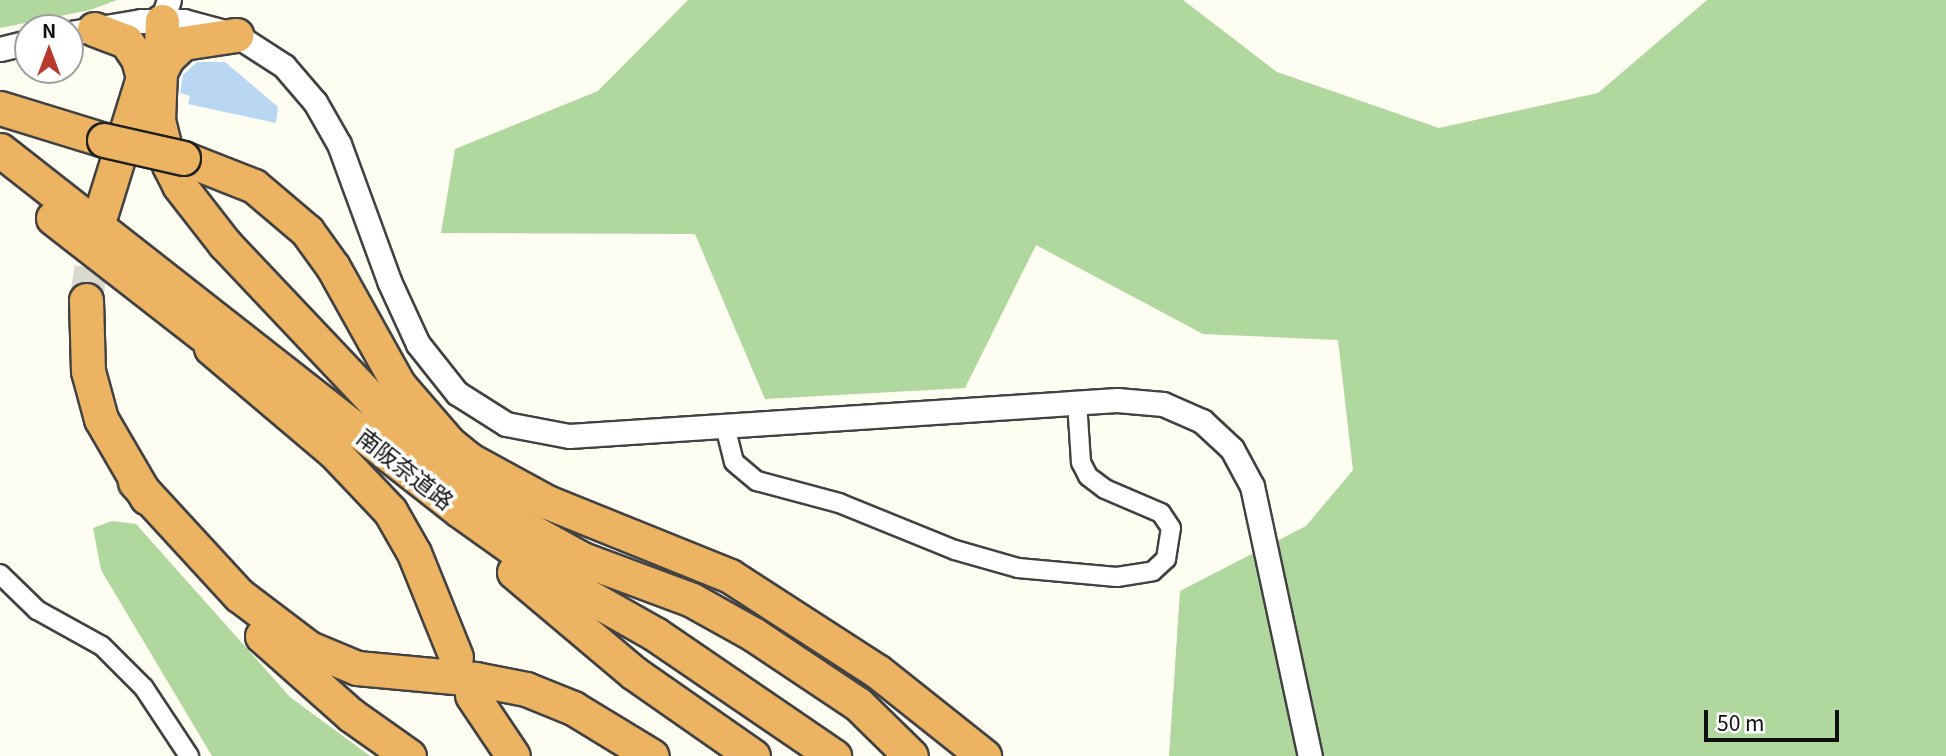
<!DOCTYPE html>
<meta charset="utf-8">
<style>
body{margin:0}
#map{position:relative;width:1946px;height:756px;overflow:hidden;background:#fefdf2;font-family:Georgia,"Noto Sans JP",serif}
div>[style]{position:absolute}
.forest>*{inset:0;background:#b0d79d}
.water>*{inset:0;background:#b9d6f3}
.motorway-tunnel>*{height:33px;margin-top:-16.5px;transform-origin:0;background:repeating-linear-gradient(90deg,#dad9d0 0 33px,transparent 0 50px)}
.roads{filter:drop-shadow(2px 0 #424242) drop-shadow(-2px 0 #424242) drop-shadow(0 2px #424242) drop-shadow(0 -2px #424242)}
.minor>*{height:18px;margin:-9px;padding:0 9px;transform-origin:9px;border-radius:9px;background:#fff}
.tertiary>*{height:23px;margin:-11.5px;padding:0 11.5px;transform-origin:11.5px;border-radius:11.5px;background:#fff}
.motorway>*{height:33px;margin:-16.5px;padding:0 16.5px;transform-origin:16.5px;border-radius:16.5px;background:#ecb362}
.bridges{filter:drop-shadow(2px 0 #202020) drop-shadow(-2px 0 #202020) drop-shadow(0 2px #202020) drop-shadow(0 -2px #202020)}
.motorway-bridge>*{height:33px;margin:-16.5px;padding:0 16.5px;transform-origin:16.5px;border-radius:16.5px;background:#ecb362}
span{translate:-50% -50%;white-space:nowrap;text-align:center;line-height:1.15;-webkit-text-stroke:7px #fff;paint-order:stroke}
.street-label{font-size:23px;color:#0f0f0f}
.north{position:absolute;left:14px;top:14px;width:70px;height:70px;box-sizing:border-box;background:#fff;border:2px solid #9f9f9f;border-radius:50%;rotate:0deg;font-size:19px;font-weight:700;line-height:28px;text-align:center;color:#0f0f0f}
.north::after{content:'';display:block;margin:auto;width:24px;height:32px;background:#b8392e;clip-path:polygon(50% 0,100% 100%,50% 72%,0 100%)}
.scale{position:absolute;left:1704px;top:710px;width:135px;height:32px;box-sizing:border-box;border:4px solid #0f0f0f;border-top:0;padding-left:9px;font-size:21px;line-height:24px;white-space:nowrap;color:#0f0f0f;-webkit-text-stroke:5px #fff;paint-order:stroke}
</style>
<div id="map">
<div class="forest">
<i style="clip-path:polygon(0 0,117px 0,90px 10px,0 28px)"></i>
<i style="clip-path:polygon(688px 0,1183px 0,1277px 72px,1439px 128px,1598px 93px,1707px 0,1946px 0,1946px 756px,1169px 756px,1180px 591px,1306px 526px,1353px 470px,1338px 340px,1203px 334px,1036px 245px,965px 388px,765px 399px,695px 234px,441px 233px,455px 149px,598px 91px)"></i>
<i style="clip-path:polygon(112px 521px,136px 524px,290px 697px,370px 756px,212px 756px,101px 570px,93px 528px)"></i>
</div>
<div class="water">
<i style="clip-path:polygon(197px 62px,225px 62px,278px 107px,276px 123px,188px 104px,190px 96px,180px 93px,183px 75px)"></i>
</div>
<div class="motorway-tunnel">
<i style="left:86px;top:300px;width:78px;rotate:-81.1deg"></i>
</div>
<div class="roads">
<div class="minor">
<i style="left:725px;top:426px;width:37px;rotate:76deg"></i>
<i style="left:734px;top:462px;width:30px;rotate:40deg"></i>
<i style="left:757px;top:481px;width:85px;rotate:15deg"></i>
<i style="left:839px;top:503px;width:125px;rotate:22.1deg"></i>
<i style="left:955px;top:550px;width:66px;rotate:15.9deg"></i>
<i style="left:1018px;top:568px;width:99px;rotate:5.2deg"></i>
<i style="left:1117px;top:577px;width:36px;rotate:-9deg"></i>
<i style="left:1153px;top:571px;width:18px;rotate:-43deg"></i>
<i style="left:1166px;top:559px;width:31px;rotate:-81deg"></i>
<i style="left:1171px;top:528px;width:18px;rotate:-124deg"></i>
<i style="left:1161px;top:513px;width:61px;rotate:-156.8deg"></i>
<i style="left:1105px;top:489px;width:21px;rotate:-143deg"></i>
<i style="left:1088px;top:476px;width:16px;rotate:-117deg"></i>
<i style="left:1081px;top:462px;width:60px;rotate:-93.8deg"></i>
<i style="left:0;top:574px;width:52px;rotate:44.2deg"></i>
<i style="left:37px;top:610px;width:74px;rotate:29deg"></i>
<i style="left:102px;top:646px;width:59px;rotate:45deg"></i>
<i style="left:144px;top:688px;width:82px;rotate:56.5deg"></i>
</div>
<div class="tertiary">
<i style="left:162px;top:21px;width:22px;rotate:-72deg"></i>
<i style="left:70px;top:33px;width:72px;rotate:-9.6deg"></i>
<i style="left:141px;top:21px;width:43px"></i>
<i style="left:184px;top:21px;width:54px;rotate:15.1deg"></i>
<i style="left:236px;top:35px;width:57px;rotate:32.9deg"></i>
<i style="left:284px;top:66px;width:48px;rotate:49.3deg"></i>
<i style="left:315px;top:102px;width:48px;rotate:60.3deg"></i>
<i style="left:339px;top:144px;width:146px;rotate:69.9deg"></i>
<i style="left:389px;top:281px;width:69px;rotate:65.3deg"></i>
<i style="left:418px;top:344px;width:63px;rotate:51.5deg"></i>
<i style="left:457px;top:393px;width:58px;rotate:32.3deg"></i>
<i style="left:506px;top:424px;width:64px;rotate:10.8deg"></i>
<i style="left:569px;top:436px;width:549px;rotate:-3.76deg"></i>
<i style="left:1117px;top:400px;width:46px;rotate:5deg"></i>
<i style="left:1163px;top:404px;width:43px;rotate:23.6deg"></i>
<i style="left:1202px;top:421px;width:41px;rotate:43deg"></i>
<i style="left:1232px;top:449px;width:42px;rotate:61.6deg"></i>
<i style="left:1252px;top:486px;width:276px;rotate:77.9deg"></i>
<i style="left:0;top:49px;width:29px;rotate:-14deg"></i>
</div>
<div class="motorway">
<i style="left:162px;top:21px;width:99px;rotate:92.3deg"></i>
<i style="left:158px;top:120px;width:46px;rotate:76.3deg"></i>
<i style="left:169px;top:165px;width:22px;rotate:63deg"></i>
<i style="left:179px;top:185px;width:75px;rotate:52.1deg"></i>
<i style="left:225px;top:244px;width:259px;rotate:46.6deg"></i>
<i style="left:403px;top:432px;width:84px;rotate:41.1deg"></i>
<i style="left:466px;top:487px;width:73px;rotate:34.3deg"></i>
<i style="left:526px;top:528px;width:64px;rotate:29deg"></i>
<i style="left:582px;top:559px;width:117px;rotate:20.4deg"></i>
<i style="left:692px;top:600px;width:70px;rotate:29.1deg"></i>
<i style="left:753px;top:634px;width:126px;rotate:33.7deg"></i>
<i style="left:858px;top:704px;width:74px;rotate:44.5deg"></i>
<i style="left:94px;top:29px;width:34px;rotate:21deg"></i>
<i style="left:126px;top:41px;width:22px;rotate:56deg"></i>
<i style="left:138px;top:59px;width:20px;rotate:75deg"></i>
<i style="left:157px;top:78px;width:22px;rotate:-63deg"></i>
<i style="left:167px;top:58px;width:22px;rotate:-43deg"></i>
<i style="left:183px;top:43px;width:54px;rotate:-8.6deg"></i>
<i style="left:0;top:108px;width:109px;rotate:17.1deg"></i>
<i style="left:0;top:150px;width:583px;rotate:38.11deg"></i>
<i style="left:459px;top:510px;width:110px;rotate:35.4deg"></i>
<i style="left:549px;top:574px;width:122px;rotate:29.5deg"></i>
<i style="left:655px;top:634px;width:217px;rotate:34.3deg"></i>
<i style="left:183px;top:158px;width:76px;rotate:21.5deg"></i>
<i style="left:254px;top:186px;width:70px;rotate:40.3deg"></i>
<i style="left:307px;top:231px;width:44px;rotate:54.2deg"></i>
<i style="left:333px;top:267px;width:134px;rotate:60.9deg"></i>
<i style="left:398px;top:384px;width:78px;rotate:49.2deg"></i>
<i style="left:449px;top:443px;width:27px;rotate:39deg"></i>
<i style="left:470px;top:460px;width:88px;rotate:28.6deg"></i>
<i style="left:547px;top:502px;width:197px;rotate:22deg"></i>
<i style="left:730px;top:576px;width:175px;rotate:32.9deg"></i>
<i style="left:877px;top:671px;width:137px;rotate:38.5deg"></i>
<i style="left:101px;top:213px;width:159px;rotate:-72.8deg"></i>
<i style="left:53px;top:218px;width:229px;rotate:37.9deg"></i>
<i style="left:86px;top:300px;width:71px;rotate:88.4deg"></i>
<i style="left:88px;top:371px;width:50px;rotate:74.8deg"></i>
<i style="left:101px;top:419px;width:91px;rotate:59.8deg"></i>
<i style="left:211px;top:348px;width:160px;rotate:40.2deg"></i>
<i style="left:333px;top:451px;width:83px;rotate:46.5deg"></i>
<i style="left:390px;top:511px;width:48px;rotate:60.3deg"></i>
<i style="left:414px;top:553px;width:112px;rotate:68deg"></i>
<i style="left:135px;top:482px;width:154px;rotate:47.4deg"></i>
<i style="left:239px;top:595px;width:88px;rotate:37.1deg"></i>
<i style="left:309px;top:648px;width:52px;rotate:22.6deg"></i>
<i style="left:357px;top:668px;width:119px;rotate:5.3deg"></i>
<i style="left:475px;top:679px;width:52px;rotate:11.1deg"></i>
<i style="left:526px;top:689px;width:51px;rotate:22deg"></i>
<i style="left:573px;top:708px;width:92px;rotate:31.3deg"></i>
<i style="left:514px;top:572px;width:157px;rotate:40.1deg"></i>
<i style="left:634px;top:673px;width:145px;rotate:34.9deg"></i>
<i style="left:262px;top:636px;width:119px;rotate:41.6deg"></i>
<i style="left:351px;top:715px;width:71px;rotate:35.3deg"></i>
<i style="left:472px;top:695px;width:73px;rotate:56.1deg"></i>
</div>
</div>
<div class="bridges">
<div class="motorway-bridge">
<i style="left:104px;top:140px;width:81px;rotate:12.8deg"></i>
</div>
</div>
<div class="street-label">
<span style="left:406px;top:468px;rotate:38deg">南阪奈道路</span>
</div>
<div class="north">N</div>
<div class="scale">50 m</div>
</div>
